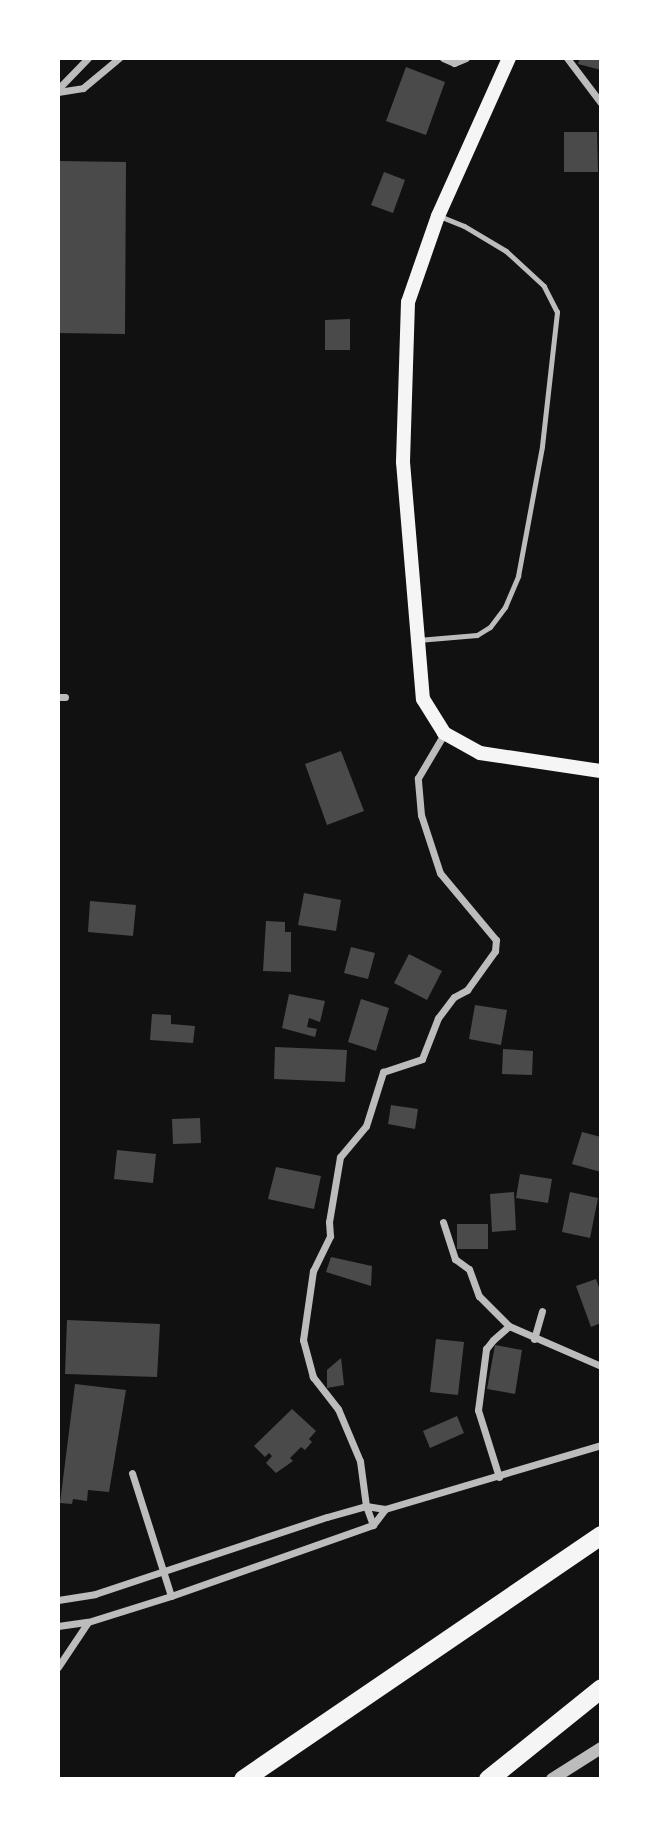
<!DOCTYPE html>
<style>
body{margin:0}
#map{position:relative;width:659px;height:1837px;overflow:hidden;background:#111;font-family:Inter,sans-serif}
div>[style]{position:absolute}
.building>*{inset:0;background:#4a4a4a}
.service>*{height:5px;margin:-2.5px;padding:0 2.5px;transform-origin:2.5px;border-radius:2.5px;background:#bcbcbc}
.minor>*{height:7px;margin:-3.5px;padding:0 3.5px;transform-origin:3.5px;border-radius:3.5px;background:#bcbcbc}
.tertiary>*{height:12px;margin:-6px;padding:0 6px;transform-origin:6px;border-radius:6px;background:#bcbcbc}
.secondary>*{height:14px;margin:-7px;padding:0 7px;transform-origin:7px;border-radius:7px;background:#f5f5f5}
.trunk>*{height:19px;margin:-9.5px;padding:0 9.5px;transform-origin:9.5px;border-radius:9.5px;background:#f5f5f5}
span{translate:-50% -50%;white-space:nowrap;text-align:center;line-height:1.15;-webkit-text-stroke:6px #fff;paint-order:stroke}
.frame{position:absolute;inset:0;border:60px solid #fff;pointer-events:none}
</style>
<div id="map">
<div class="building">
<i style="clip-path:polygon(580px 58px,601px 58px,601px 70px,578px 64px)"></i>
<i style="clip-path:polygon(406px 67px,445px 82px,426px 135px,386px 121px)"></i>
<i style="clip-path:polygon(564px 132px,597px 132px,598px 172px,564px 172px)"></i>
<i style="clip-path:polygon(58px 161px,126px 162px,125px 334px,58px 333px)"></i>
<i style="clip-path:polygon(384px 172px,405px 180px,393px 213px,371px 205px)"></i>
<i style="clip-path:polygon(350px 319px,350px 350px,325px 350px,325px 320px)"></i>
<i style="clip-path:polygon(341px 751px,364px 811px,327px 825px,305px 764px)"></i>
<i style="clip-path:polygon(304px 893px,341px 900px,336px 931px,298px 925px)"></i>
<i style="clip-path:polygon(90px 901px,136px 905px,133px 936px,88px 932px)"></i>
<i style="clip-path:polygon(266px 921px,285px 922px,285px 932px,291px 932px,291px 972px,263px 971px)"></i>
<i style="clip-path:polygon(351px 947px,375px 953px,368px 979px,344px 973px)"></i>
<i style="clip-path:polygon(409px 954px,442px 971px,427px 1000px,394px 983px)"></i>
<i style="clip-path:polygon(289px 994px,325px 1001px,320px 1022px,309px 1018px,307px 1027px,317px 1029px,315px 1037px,282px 1028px)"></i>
<i style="clip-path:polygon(361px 999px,389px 1008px,376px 1051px,348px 1042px)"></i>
<i style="clip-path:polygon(475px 1005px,507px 1010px,501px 1045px,469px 1039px)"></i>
<i style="clip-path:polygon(152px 1014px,171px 1015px,171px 1024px,195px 1026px,193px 1043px,150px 1040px)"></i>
<i style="clip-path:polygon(275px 1047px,347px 1050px,345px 1082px,274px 1079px)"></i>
<i style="clip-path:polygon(503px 1049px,533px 1051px,532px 1075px,502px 1074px)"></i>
<i style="clip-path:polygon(391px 1105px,418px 1109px,415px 1129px,388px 1124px)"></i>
<i style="clip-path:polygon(200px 1118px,201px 1143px,173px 1144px,172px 1119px)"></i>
<i style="clip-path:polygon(582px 1132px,601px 1137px,601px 1172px,572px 1164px)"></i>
<i style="clip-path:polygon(117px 1150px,156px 1154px,153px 1183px,114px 1179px)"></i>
<i style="clip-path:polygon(276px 1167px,321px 1176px,314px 1209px,268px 1199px)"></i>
<i style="clip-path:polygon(520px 1174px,552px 1179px,548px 1203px,516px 1198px)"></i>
<i style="clip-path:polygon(514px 1192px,516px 1230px,492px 1232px,490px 1194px)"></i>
<i style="clip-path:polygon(570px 1192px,598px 1198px,590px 1238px,562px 1232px)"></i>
<i style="clip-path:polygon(457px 1224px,488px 1224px,488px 1249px,457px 1249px)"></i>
<i style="clip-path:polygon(331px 1257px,372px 1266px,371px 1286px,326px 1272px)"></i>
<i style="clip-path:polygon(596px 1279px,601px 1293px,601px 1323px,591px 1327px,576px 1286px)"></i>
<i style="clip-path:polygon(67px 1320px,160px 1324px,157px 1377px,65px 1374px)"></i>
<i style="clip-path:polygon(436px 1339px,464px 1342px,458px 1395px,430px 1392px)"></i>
<i style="clip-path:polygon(495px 1345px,522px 1350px,515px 1394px,487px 1389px)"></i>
<i style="clip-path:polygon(341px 1358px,344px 1385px,327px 1388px,327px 1370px)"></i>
<i style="clip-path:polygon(75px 1384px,126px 1390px,109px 1492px,88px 1490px,87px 1501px,73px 1499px,72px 1504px,60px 1503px)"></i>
<i style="clip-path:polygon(292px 1409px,316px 1431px,309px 1439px,312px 1442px,305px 1450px,301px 1447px,290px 1458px,293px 1461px,276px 1473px,266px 1463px,272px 1456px,269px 1453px,265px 1457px,254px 1446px)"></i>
<i style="clip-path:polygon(457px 1416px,464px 1433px,430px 1448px,423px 1431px)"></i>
</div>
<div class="service">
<i style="left:418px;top:640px;width:59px;rotate:-4.8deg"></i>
<i style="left:477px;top:635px;width:15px;rotate:-32deg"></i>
<i style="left:490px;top:627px;width:25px;rotate:-53deg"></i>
<i style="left:505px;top:607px;width:34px;rotate:-67deg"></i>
<i style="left:518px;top:576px;width:132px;rotate:-79.5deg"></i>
<i style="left:542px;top:446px;width:135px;rotate:-83.6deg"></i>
<i style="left:557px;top:312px;width:29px;rotate:-117deg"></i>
<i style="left:544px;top:286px;width:52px;rotate:-137.4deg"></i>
<i style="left:506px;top:251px;width:49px;rotate:-149.2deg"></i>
<i style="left:464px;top:226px;width:27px;rotate:-158deg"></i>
</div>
<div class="minor">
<i style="left:443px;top:58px;width:12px;rotate:24deg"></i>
<i style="left:454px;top:63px;width:13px;rotate:-23deg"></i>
<i style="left:567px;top:58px;width:56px;rotate:52.9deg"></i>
<i style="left:58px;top:89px;width:43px;rotate:-45.9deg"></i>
<i style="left:58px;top:92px;width:25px;rotate:-9deg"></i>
<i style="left:83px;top:88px;width:47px;rotate:-39.8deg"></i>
<i style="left:58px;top:697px;width:7px"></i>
<i style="left:443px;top:1222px;width:39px;rotate:72deg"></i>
<i style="left:455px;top:1259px;width:17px;rotate:36deg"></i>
<i style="left:469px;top:1269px;width:29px;rotate:70deg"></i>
<i style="left:479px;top:1296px;width:42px;rotate:45deg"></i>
<i style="left:534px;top:1339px;width:29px;rotate:-74deg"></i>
<i style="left:132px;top:1473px;width:129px;rotate:72.4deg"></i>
<i style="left:499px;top:1477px;width:70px;rotate:-107.4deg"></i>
<i style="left:478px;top:1410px;width:62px;rotate:-82.5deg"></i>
<i style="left:486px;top:1349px;width:11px;rotate:-52deg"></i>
<i style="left:493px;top:1340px;width:21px;rotate:-41deg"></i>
<i style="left:509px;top:1326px;width:100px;rotate:23.5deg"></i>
<i style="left:373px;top:1525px;width:20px;rotate:-110deg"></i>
<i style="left:366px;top:1506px;width:45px;rotate:-97.6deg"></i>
<i style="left:360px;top:1461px;width:56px;rotate:-112.9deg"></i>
<i style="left:338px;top:1409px;width:41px;rotate:-128deg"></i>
<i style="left:313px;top:1377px;width:38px;rotate:-105deg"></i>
<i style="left:303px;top:1340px;width:70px;rotate:-81.8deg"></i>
<i style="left:313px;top:1271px;width:39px;rotate:-64deg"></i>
<i style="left:330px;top:1236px;width:14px;rotate:-94deg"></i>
<i style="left:329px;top:1222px;width:66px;rotate:-80.4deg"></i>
<i style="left:340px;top:1157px;width:40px;rotate:-50deg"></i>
<i style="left:366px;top:1126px;width:57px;rotate:-72.5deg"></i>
<i style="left:383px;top:1072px;width:41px;rotate:-18.4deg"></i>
<i style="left:422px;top:1059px;width:44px;rotate:-68.7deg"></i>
<i style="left:438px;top:1018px;width:26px;rotate:-53deg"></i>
<i style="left:454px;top:997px;width:15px;rotate:-28deg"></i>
<i style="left:467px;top:990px;width:48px;rotate:-54.3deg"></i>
<i style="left:495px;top:951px;width:11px;rotate:-85deg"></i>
<i style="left:496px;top:940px;width:87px;rotate:-129.9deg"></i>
<i style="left:440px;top:873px;width:61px;rotate:-108.1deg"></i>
<i style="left:421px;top:815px;width:37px;rotate:-95deg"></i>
<i style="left:418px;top:778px;width:51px;rotate:-59.4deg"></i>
<i style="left:58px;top:1600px;width:37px;rotate:-9deg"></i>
<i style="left:95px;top:1594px;width:244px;rotate:-18.4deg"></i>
<i style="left:327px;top:1517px;width:41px;rotate:-15.8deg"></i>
<i style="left:366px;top:1506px;width:19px;rotate:9deg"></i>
<i style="left:385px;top:1509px;width:225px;rotate:-16.5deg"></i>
<i style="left:58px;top:1626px;width:30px;rotate:-8deg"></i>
<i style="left:88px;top:1622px;width:87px;rotate:-17.4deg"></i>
<i style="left:171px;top:1596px;width:214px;rotate:-19.4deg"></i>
<i style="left:373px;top:1525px;width:20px;rotate:-53deg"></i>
<i style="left:58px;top:1667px;width:54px;rotate:-56.3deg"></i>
</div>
<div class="tertiary">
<i style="left:552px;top:1779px;width:58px;rotate:-32.3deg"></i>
</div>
<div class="secondary">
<i style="left:509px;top:58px;width:173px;rotate:114.2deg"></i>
<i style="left:438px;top:216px;width:91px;rotate:109.2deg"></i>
<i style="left:408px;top:302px;width:160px;rotate:91.8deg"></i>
<i style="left:403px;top:462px;width:238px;rotate:85.2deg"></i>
<i style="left:423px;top:699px;width:40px;rotate:58deg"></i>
<i style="left:444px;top:733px;width:41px;rotate:29.1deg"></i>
<i style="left:480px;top:753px;width:122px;rotate:8.5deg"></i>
</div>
<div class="trunk">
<i style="left:243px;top:1779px;width:433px;rotate:-34.3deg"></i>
<i style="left:488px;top:1779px;width:145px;rotate:-38.8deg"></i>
</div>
<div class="frame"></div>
</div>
